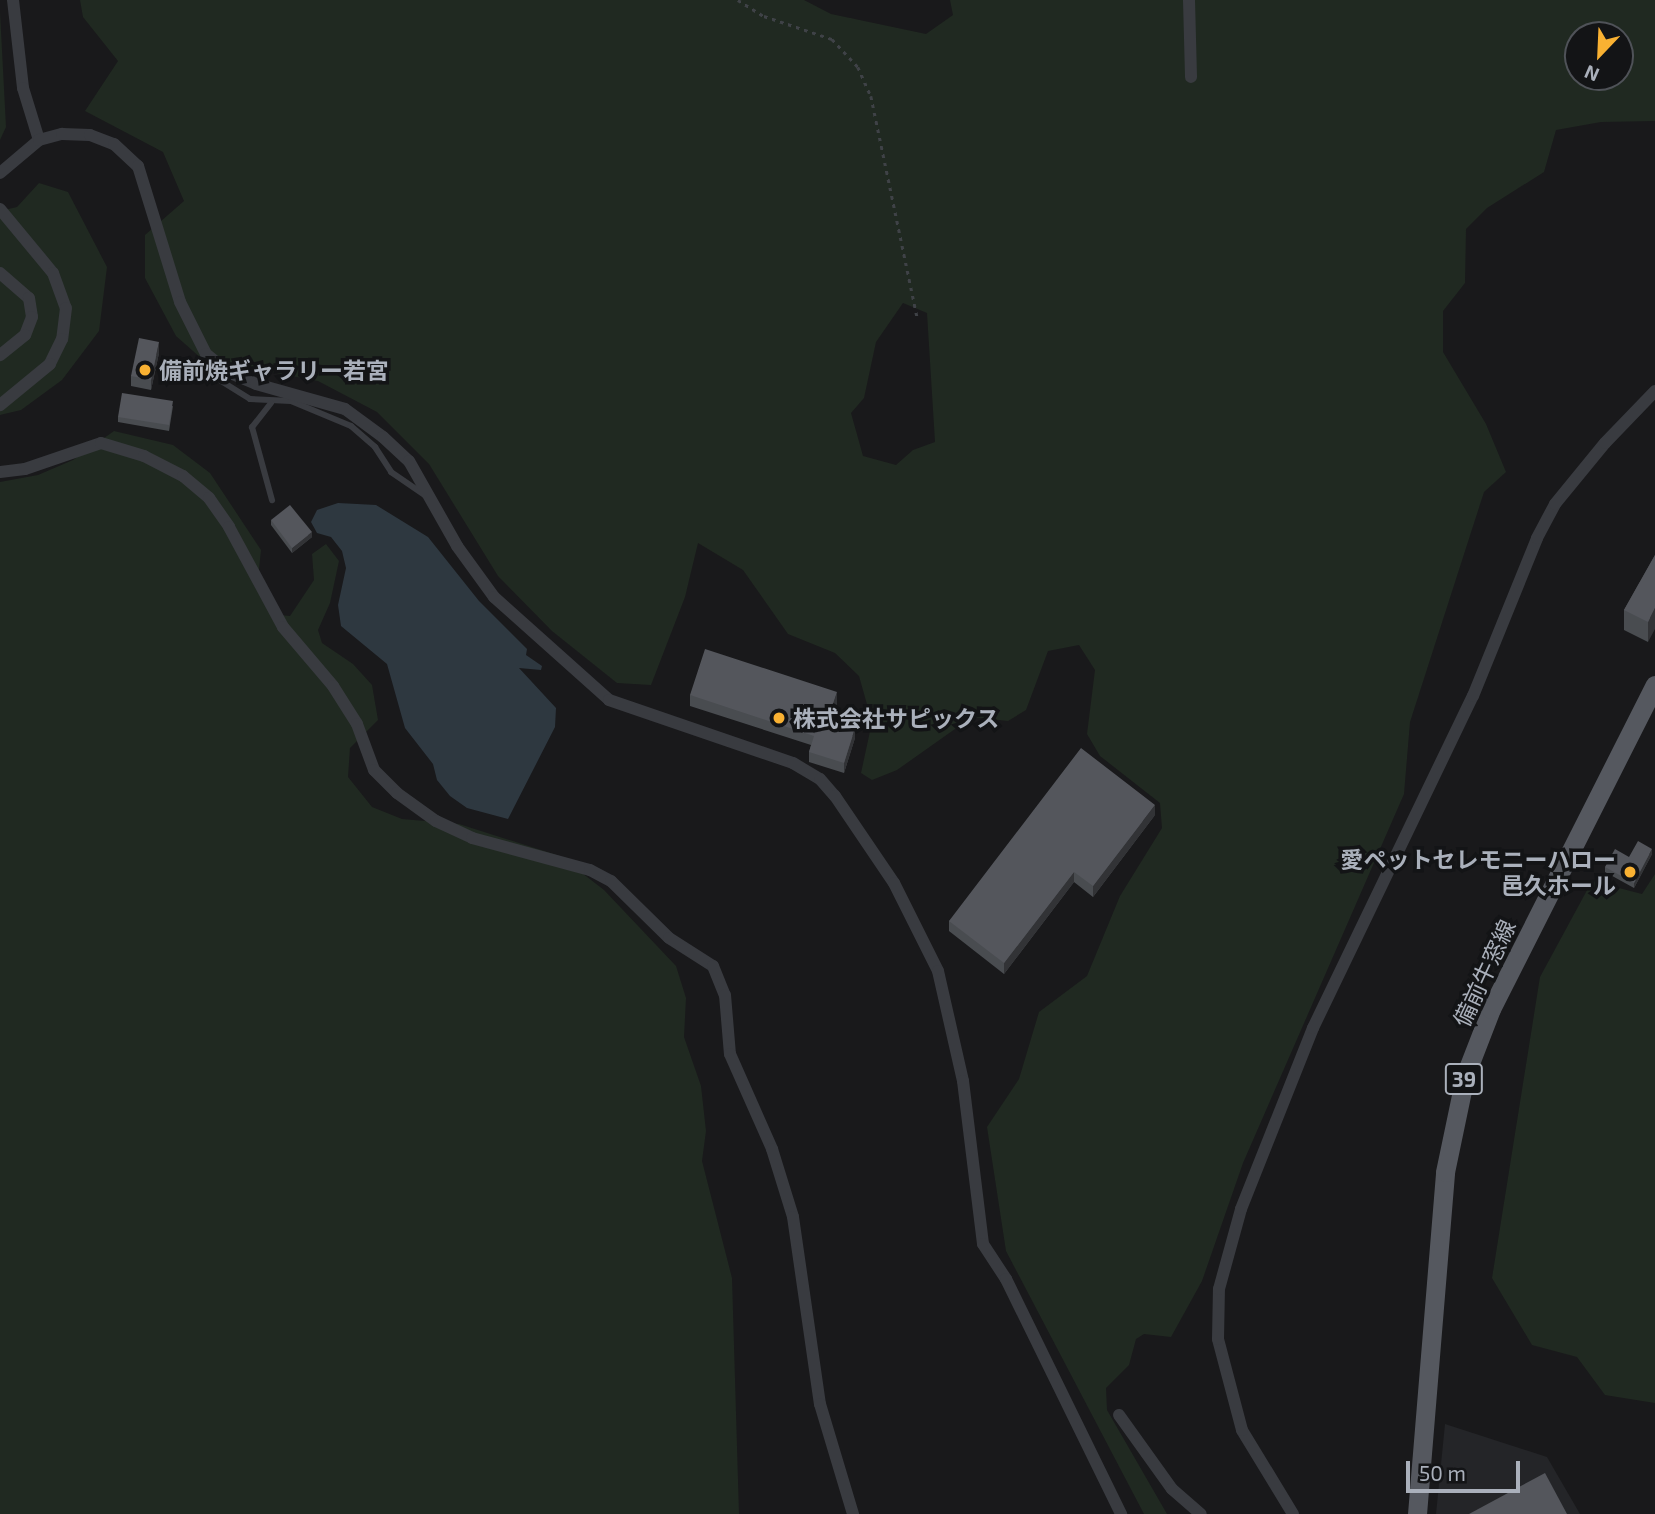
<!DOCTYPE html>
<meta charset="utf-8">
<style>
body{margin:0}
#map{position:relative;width:1655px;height:1514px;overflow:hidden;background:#19191b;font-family:"Exo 2","Noto Sans JP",sans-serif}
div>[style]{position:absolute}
.built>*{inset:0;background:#242528}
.green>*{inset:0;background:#202921}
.water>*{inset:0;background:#2e3840}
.path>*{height:2.5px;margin-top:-1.25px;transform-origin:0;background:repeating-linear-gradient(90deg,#3f4247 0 3.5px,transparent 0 8.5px)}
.lane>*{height:6px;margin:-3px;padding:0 3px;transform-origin:3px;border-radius:3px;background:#393b40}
.street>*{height:12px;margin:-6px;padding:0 6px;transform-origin:6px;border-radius:6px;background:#393b40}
.primary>*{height:19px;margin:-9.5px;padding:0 9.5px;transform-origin:9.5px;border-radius:9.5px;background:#55585f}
.wall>*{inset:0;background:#494c50}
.shaded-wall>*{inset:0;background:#323336}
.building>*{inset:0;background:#54565c}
.dots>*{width:19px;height:19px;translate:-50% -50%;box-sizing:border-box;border:4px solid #131416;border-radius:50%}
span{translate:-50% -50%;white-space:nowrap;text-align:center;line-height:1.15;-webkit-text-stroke:7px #131416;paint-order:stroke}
.shield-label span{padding:2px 5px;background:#131416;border:2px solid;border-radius:5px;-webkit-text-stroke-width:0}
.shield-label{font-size:21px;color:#aab0bb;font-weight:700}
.poi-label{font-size:23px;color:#aab0bb;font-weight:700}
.left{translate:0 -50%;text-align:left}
.right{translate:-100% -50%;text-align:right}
.street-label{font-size:23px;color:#aab0bb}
.north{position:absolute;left:1564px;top:21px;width:70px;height:70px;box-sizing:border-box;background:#131416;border:2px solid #4f5258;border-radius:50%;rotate:203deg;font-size:19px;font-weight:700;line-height:28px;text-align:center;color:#aab0bb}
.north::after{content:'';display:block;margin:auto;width:24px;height:32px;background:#f9b132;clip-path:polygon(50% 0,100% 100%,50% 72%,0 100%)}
.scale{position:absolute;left:1406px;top:1461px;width:114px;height:32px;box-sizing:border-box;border:4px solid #aab0bb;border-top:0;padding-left:9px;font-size:21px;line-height:24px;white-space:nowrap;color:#aab0bb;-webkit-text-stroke:5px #131416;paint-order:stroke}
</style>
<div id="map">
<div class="built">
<i style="clip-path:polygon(1445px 1424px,1547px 1457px,1580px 1514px,1436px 1514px)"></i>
</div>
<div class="green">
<i style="clip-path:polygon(evenodd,80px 0,804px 0,831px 14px,926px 34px,953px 15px,950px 0,1655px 0,1655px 121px,1601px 122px,1556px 130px,1544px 172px,1487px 208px,1466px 229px,1465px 283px,1443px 311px,1443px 352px,1486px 424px,1506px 472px,1484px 492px,1410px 722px,1404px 794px,1243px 1163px,1202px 1281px,1171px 1337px,1144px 1334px,1136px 1339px,1129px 1365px,1106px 1388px,1107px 1410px,1167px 1514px,1144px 1514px,1006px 1251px,987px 1127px,1019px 1079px,1039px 1012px,1087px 976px,1120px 896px,1162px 828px,1160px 803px,1100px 756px,1087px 734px,1095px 670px,1079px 645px,1048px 651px,1026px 710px,1008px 721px,972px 717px,897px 770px,872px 780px,861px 773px,872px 722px,859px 676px,835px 653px,788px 634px,743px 570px,698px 543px,685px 597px,651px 685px,617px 683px,552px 631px,498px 576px,429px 464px,377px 412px,318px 381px,202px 359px,176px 336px,145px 278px,145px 235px,184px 201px,163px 152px,85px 111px,118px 61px,83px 17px,80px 0,1578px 35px,1620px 35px,1620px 77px,1578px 77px,1578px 35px,80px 0,903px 303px,927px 313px,935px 442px,913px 450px,896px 465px,863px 456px,851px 413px,864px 398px,876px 342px,903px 303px)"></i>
<i style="clip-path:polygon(0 12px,6px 127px,0 140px)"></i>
<i style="clip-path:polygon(39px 183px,68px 192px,107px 267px,99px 331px,62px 380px,21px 410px,0 415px,0 211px,17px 207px)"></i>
<i style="clip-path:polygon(114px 431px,173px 445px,210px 473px,261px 550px,257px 589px,270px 614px,290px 616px,314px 580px,312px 554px,326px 544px,339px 561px,330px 603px,318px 630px,322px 643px,353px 664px,372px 685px,378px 720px,350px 748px,348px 777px,372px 807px,402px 819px,459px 824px,560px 856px,604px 890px,676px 966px,686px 998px,684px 1037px,701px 1086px,706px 1131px,702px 1161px,732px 1278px,739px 1514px,0 1514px,0 482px,38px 475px,73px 460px)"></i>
<i style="clip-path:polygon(1655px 874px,1655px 1403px,1605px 1395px,1577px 1357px,1532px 1345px,1492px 1278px,1540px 977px,1592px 881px,1642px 894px)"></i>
</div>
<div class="water">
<i style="clip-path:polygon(338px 503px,376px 505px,428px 537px,479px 601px,527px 649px,526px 655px,542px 666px,541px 670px,519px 668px,556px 708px,555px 727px,508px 819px,467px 808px,450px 796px,437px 780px,433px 764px,405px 728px,387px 664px,341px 626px,338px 605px,346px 568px,342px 551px,331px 537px,317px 533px,311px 522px,317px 510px)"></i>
</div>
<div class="path">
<i style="left:738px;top:0;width:31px;rotate:32deg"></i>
<i style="left:764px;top:16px;width:72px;rotate:18.7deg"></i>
<i style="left:832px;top:39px;width:38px;rotate:47deg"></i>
<i style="left:858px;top:67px;width:32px;rotate:66deg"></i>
<i style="left:871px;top:96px;width:225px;rotate:78.2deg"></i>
</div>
<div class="lane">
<i style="left:177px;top:363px;width:20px;rotate:9deg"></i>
<i style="left:197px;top:366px;width:62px;rotate:31.9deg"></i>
<i style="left:250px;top:399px;width:41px;rotate:2.8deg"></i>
<i style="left:291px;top:401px;width:65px;rotate:22.6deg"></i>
<i style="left:351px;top:426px;width:32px;rotate:41deg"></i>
<i style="left:375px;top:447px;width:30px;rotate:57deg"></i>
<i style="left:391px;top:472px;width:46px;rotate:34.4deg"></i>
<i style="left:271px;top:403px;width:31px;rotate:128deg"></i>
<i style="left:252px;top:427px;width:76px;rotate:74.7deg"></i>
</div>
<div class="street">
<i style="left:13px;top:0;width:89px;rotate:83.5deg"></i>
<i style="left:23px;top:88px;width:54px;rotate:72.9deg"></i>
<i style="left:1189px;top:0;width:77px;rotate:88.5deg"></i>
<i style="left:0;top:173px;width:51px;rotate:-40.2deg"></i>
<i style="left:39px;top:140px;width:24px;rotate:-15deg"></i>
<i style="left:62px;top:134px;width:28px;rotate:2deg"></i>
<i style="left:90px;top:135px;width:26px;rotate:21deg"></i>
<i style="left:114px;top:144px;width:33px;rotate:43deg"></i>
<i style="left:138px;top:166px;width:142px;rotate:72.8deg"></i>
<i style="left:180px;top:302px;width:58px;rotate:63.4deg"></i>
<i style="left:206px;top:354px;width:28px;rotate:39deg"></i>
<i style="left:228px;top:372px;width:30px;rotate:23deg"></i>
<i style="left:256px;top:384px;width:92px;rotate:15.7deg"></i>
<i style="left:345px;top:409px;width:47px;rotate:36.4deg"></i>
<i style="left:383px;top:437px;width:35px;rotate:43deg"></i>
<i style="left:409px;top:461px;width:98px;rotate:60.5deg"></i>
<i style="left:457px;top:546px;width:63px;rotate:54deg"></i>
<i style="left:494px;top:597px;width:154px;rotate:41.8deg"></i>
<i style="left:609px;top:700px;width:194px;rotate:18.9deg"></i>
<i style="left:793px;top:763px;width:31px;rotate:31deg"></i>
<i style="left:820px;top:779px;width:23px;rotate:49deg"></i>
<i style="left:835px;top:796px;width:105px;rotate:55.9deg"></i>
<i style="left:894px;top:883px;width:98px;rotate:63.4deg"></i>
<i style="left:938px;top:971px;width:113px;rotate:77.2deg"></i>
<i style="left:963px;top:1081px;width:164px;rotate:83deg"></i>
<i style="left:983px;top:1244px;width:42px;rotate:56.7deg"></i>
<i style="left:1006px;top:1279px;width:262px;rotate:63.9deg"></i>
<i style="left:0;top:209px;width:83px;rotate:50.4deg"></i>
<i style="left:53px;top:273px;width:37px;rotate:70deg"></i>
<i style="left:66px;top:308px;width:31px;rotate:97deg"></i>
<i style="left:62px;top:339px;width:28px;rotate:116deg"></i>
<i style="left:50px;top:364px;width:65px;rotate:140.6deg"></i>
<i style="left:0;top:273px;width:38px;rotate:41deg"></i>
<i style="left:29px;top:298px;width:19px;rotate:81deg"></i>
<i style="left:32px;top:317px;width:19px;rotate:111deg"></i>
<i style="left:25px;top:335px;width:32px;rotate:141deg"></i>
<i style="left:0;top:472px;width:25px;rotate:-7deg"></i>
<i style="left:25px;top:469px;width:80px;rotate:-18.9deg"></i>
<i style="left:101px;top:443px;width:45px;rotate:16.8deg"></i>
<i style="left:144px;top:456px;width:44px;rotate:27.1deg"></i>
<i style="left:183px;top:476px;width:34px;rotate:40deg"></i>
<i style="left:209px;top:498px;width:35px;rotate:55deg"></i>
<i style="left:229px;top:527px;width:114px;rotate:61.6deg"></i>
<i style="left:283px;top:627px;width:77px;rotate:49.7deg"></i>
<i style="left:333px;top:686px;width:45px;rotate:57.7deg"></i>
<i style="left:357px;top:724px;width:49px;rotate:69.7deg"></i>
<i style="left:374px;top:770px;width:33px;rotate:45deg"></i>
<i style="left:397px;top:793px;width:48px;rotate:35.7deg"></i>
<i style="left:436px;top:821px;width:40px;rotate:25deg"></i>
<i style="left:472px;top:838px;width:122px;rotate:15.2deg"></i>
<i style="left:590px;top:870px;width:24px;rotate:28deg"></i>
<i style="left:611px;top:881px;width:81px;rotate:44.5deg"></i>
<i style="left:669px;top:938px;width:52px;rotate:32.5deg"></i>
<i style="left:713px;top:966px;width:31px;rotate:68deg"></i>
<i style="left:725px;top:995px;width:59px;rotate:85.2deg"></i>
<i style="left:730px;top:1054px;width:104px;rotate:66.1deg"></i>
<i style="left:772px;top:1149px;width:71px;rotate:72.8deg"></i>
<i style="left:793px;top:1217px;width:189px;rotate:81.8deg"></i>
<i style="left:820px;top:1404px;width:115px;rotate:73.3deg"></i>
<i style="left:1119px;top:1415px;width:91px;rotate:54.4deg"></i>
<i style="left:1172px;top:1489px;width:38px;rotate:41deg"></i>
<i style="left:1293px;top:1514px;width:98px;rotate:-121.3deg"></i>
<i style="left:1242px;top:1430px;width:94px;rotate:-104.8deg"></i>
<i style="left:1218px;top:1339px;width:50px;rotate:-88.9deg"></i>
<i style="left:1219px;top:1289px;width:83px;rotate:-74.6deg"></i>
<i style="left:1241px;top:1209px;width:195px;rotate:-68.3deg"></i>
<i style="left:1313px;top:1028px;width:369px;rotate:-64.3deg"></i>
<i style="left:1473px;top:696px;width:170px;rotate:-67.9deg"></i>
<i style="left:1537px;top:538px;width:38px;rotate:-62deg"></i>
<i style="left:1555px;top:504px;width:79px;rotate:-50.7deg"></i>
<i style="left:1605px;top:443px;width:72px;rotate:-46.1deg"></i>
</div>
<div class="primary">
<i style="left:1417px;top:1514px;width:343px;rotate:-85.3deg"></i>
<i style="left:1445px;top:1172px;width:98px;rotate:-78.2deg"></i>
<i style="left:1465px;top:1076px;width:72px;rotate:-68.8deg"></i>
<i style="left:1491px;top:1009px;width:363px;rotate:-63.2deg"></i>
</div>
<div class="wall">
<i style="clip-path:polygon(159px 353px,151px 390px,131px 386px,131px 376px)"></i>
<i style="clip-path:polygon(173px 406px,169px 431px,118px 422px,118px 417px)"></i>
<i style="clip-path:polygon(271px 520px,312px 537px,292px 553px,271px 525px)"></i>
<i style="clip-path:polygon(1655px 555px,1648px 642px,1624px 630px,1624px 610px)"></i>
<i style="clip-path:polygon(690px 695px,837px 703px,831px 720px,855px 738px,844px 773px,809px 762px,809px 752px,811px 745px,690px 706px)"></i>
<i style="clip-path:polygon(1155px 815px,1093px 897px,1074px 882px,1004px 974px,949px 931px,949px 921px)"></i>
<i style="clip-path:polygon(1652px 854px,1634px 888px,1605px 872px,1605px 867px,1629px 857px)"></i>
</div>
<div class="shaded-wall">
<i style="clip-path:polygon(159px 342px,159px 353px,151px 390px,151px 380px)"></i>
<i style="clip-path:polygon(312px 532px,312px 537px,292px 553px,292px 548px)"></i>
<i style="clip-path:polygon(1655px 608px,1655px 629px,1648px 642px,1648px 622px)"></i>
<i style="clip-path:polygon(837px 692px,837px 703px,828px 729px,828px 719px)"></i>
<i style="clip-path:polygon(855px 728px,855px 738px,844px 773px,844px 763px)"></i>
<i style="clip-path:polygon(1155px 805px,1155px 815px,1093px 897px,1093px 886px)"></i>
<i style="clip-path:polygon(1652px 849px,1652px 854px,1634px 888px,1634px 883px)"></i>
<i style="clip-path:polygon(1074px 872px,1074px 882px,1004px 974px,1004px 963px)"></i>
</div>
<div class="building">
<i style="clip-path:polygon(139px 338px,159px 342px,151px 380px,131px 376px)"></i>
<i style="clip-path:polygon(122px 393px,173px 401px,169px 425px,118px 417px)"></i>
<i style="clip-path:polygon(290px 505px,312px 532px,292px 548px,271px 520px)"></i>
<i style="clip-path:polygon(1655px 555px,1655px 608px,1648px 622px,1624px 610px)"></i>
<i style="clip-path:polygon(705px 649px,837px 692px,828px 719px,855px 728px,844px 763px,809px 752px,814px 736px,690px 695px)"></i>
<i style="clip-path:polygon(1081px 748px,1155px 805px,1093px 886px,1074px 872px,1004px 963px,949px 921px)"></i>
<i style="clip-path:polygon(1638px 841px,1652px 849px,1634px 883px,1605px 867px,1615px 849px,1629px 857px)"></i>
<i style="clip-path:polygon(1545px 1473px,1567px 1514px,1469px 1514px)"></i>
</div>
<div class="dots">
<i style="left:145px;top:370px;background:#f9b132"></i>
<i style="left:779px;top:718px;background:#f9b132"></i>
<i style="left:1630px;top:872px;background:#f9b132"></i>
</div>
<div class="shield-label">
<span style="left:1464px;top:1079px">39</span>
</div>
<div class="poi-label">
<span class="left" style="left:159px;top:370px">備前焼ギャラリー若宮</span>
<span class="left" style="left:793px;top:718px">株式会社サピックス</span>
<span class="right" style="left:1616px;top:872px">愛ペットセレモニーハロー<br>邑久ホール</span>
</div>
<div class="street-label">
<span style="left:1484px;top:973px;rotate:-65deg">備前牛窓線</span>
</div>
<div class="north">N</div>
<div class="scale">50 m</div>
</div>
